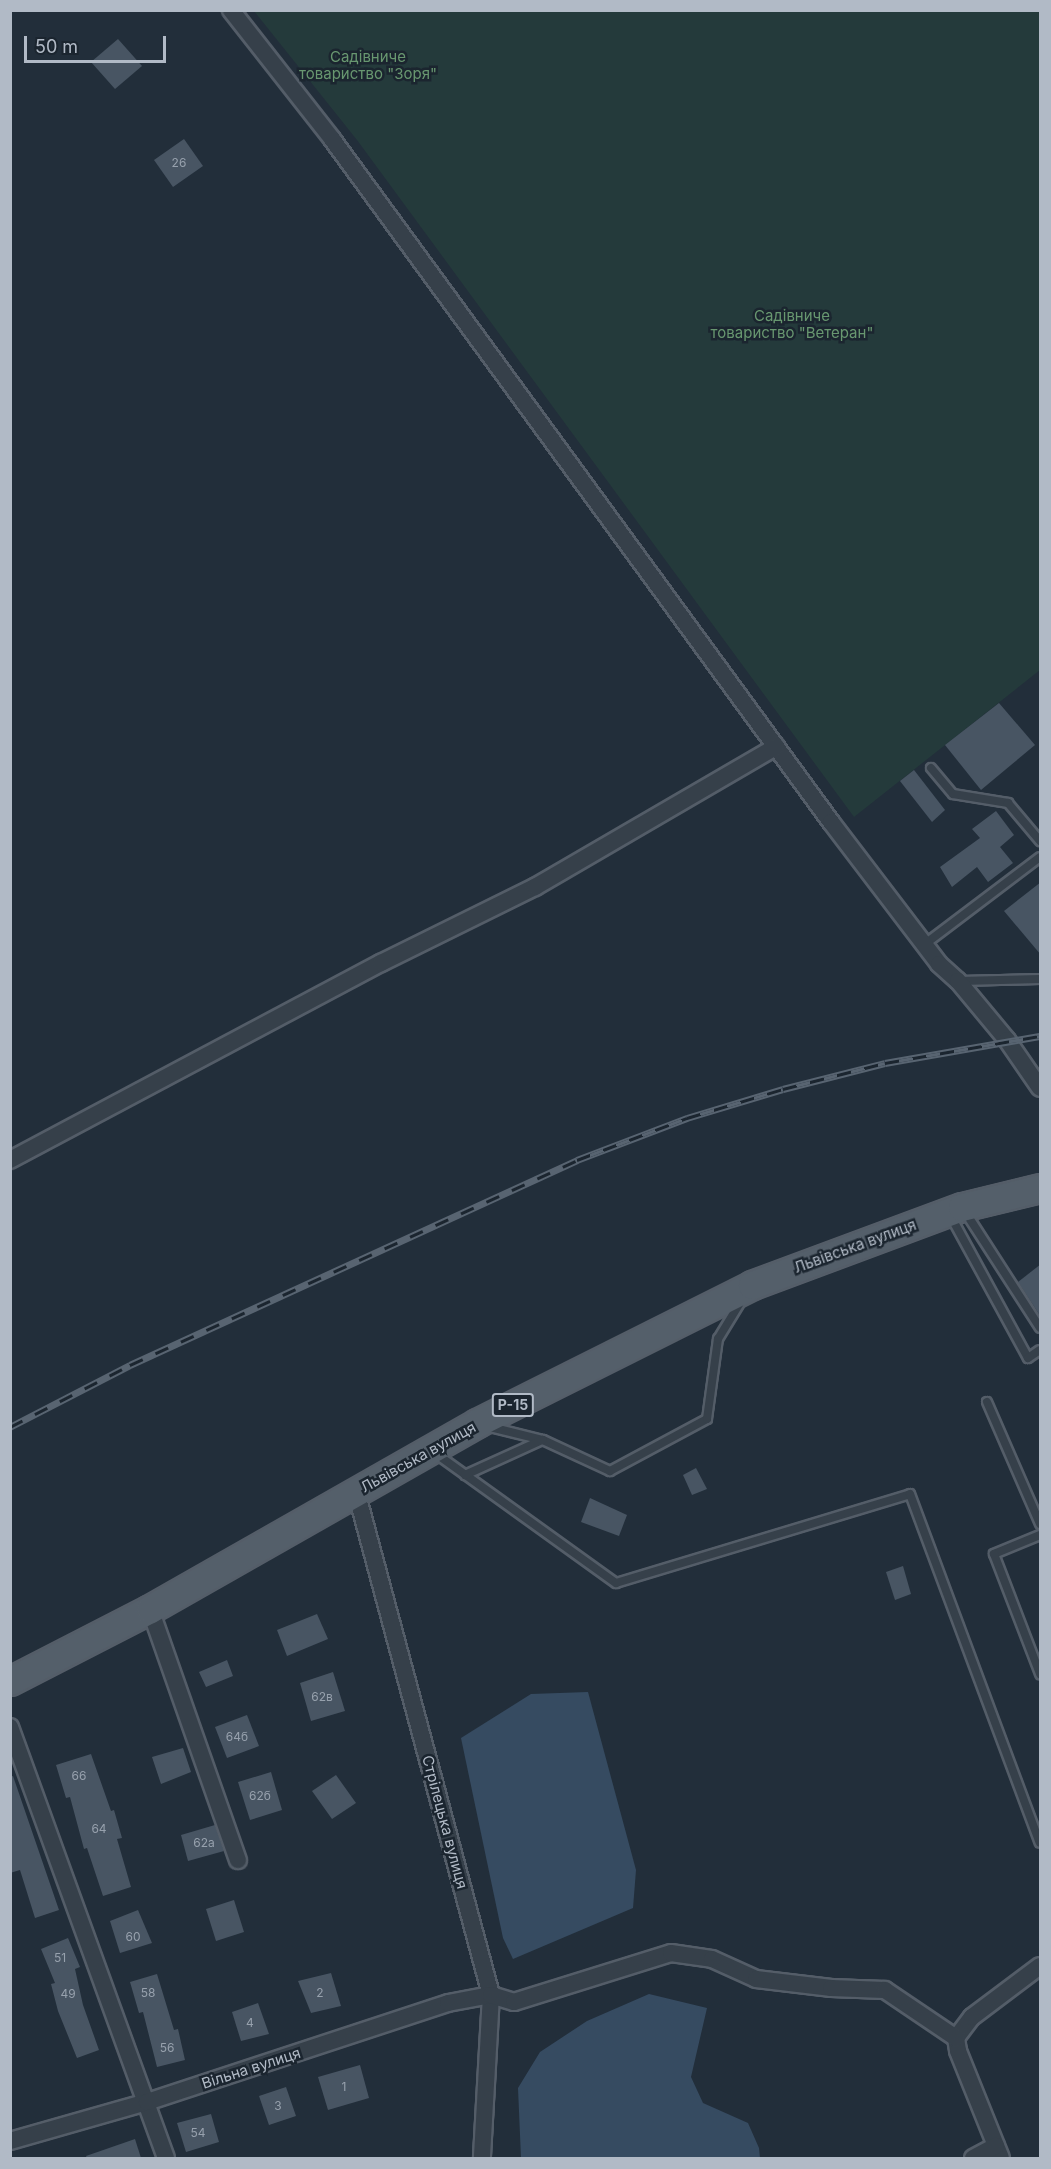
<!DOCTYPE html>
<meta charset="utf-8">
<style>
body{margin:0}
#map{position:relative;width:1051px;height:2169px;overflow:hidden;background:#222e3a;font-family:Inter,sans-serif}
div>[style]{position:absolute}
.green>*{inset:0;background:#243a3b}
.water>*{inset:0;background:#364b61}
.building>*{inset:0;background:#485563}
.roads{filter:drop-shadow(2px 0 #545d68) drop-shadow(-2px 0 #545d68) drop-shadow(0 2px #545d68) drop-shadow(0 -2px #545d68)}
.service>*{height:8px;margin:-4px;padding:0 4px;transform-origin:4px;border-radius:4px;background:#36404a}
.minor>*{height:16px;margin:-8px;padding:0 8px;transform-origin:8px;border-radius:8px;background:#36404a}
.primary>*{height:27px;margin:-13.5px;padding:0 13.5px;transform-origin:13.5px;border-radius:13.5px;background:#545f6a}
.rail>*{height:7px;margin-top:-3.5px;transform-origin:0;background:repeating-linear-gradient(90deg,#1b252f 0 14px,#586471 0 28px);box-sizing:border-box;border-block:2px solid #586471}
span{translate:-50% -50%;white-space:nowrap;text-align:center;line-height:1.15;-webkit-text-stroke:5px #1b252f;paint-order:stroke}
.number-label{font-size:12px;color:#97a1ad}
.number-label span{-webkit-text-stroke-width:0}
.shield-label span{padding:2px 4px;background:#1b252f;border:2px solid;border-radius:4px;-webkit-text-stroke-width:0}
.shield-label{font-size:14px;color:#b1bac6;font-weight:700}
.park-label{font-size:15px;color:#689770}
.street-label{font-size:15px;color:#b1bac6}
.frame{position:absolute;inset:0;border:12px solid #b1bac6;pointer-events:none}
.scale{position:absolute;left:24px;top:36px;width:142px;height:27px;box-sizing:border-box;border:3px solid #b1bac6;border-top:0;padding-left:8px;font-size:18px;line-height:21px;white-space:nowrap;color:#b1bac6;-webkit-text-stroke:4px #1b252f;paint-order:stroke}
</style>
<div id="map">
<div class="green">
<i style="clip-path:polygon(254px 11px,1040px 11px,1040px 670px,854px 817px,357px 140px)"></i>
</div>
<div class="water">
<i style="clip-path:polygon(588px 1692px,636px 1870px,633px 1908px,513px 1959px,503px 1938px,461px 1738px,531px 1694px)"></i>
<i style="clip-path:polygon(649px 1994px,707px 2008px,691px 2077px,703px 2103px,748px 2123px,759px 2148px,760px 2158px,521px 2158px,518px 2088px,540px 2052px,587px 2021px)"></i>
</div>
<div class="building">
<i style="clip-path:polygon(118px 39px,142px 66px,115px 89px,91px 62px)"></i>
<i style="clip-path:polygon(184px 139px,203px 166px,173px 187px,154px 160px)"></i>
<i style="clip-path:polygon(999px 703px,1035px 745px,981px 790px,945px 745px)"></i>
<i style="clip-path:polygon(914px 770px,945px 810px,932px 822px,900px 781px)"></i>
<i style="clip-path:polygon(996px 811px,1014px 835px,1000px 847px,1013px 863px,988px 882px,977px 867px,952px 887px,940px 867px,980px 838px,972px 829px)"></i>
<i style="clip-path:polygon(1041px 882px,1041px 955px,1004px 911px)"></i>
<i style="clip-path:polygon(1041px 1264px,1041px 1313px,1039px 1314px,1018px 1282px)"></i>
<i style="clip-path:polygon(696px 1468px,707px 1489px,692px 1495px,683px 1475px)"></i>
<i style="clip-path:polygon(590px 1498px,627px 1515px,619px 1536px,581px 1522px)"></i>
<i style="clip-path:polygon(903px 1566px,911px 1594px,895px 1600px,886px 1572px)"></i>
<i style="clip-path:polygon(317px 1614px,328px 1639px,287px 1656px,277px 1630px)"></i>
<i style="clip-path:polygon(227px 1660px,233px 1676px,206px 1687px,199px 1672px)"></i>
<i style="clip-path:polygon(333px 1672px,345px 1711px,311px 1721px,300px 1683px)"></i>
<i style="clip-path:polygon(247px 1715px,259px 1746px,227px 1758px,215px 1727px)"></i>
<i style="clip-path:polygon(183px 1748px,191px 1772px,161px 1784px,152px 1757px)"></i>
<i style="clip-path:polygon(91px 1754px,111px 1811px,114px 1810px,122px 1838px,117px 1839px,131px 1887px,103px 1896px,87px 1848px,84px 1849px,70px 1797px,66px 1798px,56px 1765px)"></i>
<i style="clip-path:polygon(271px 1772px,282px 1810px,250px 1820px,238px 1782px)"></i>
<i style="clip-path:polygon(336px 1775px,356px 1803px,332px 1819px,312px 1791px)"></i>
<i style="clip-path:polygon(13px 1776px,59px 1910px,35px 1918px,20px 1870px,10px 1873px,10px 1777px)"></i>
<i style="clip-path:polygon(215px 1825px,224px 1851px,188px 1861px,181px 1835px)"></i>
<i style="clip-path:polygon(234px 1900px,244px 1932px,216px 1941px,206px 1909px)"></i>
<i style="clip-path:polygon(138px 1910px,152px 1943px,120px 1953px,110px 1921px)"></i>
<i style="clip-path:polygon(68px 1938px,80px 1967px,75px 1969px,83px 2005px,99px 2050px,77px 2058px,58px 2011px,51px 1984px,55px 1983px,41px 1949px)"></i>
<i style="clip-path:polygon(331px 1973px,341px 2006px,311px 2013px,298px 1981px)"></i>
<i style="clip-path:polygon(157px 1974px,174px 2030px,178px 2029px,185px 2060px,157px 2067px,143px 2012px,139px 2013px,130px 1982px)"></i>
<i style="clip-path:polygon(258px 2003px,269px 2034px,241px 2041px,232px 2012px)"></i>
<i style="clip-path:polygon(360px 2065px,369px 2098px,328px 2110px,318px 2077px)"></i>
<i style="clip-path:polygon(286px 2087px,296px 2116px,269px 2125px,259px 2096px)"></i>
<i style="clip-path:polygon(211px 2114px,219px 2142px,186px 2152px,177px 2123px)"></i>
<i style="clip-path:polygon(135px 2139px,141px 2158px,87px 2158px,86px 2156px)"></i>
</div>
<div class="roads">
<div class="service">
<i style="left:931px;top:768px;width:34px;rotate:50deg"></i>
<i style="left:953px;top:794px;width:56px;rotate:9.3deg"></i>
<i style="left:1008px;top:803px;width:50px;rotate:49.9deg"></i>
<i style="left:925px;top:944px;width:144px;rotate:-37.1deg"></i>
<i style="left:960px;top:981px;width:80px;rotate:-1.4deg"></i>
<i style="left:964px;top:1210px;width:140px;rotate:57.2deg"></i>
<i style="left:950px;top:1215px;width:163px;rotate:61.4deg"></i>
<i style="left:1028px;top:1358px;width:14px;rotate:-34deg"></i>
<i style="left:987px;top:1402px;width:133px;rotate:66.5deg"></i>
<i style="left:486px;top:1426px;width:59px;rotate:13.8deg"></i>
<i style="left:543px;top:1440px;width:74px;rotate:24.8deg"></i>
<i style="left:610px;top:1471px;width:110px;rotate:-28.2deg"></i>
<i style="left:707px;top:1419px;width:81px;rotate:-82.2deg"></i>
<i style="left:718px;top:1339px;width:48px;rotate:-58.6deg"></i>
<i style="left:435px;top:1453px;width:223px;rotate:35.7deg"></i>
<i style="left:616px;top:1583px;width:307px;rotate:-16.8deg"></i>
<i style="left:910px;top:1494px;width:372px;rotate:69.6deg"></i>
<i style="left:465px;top:1475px;width:85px;rotate:-24.4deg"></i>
<i style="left:1040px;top:1535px;width:50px;rotate:157.6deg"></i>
<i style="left:994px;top:1554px;width:129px;rotate:69deg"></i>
</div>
<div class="minor">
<i style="left:231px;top:10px;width:164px;rotate:51.9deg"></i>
<i style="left:332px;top:139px;width:846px;rotate:53.85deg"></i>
<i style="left:831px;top:822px;width:178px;rotate:52.7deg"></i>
<i style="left:939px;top:964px;width:25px;rotate:42deg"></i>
<i style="left:958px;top:981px;width:77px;rotate:50.3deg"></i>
<i style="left:1007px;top:1040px;width:58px;rotate:55.5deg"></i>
<i style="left:10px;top:1160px;width:420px;rotate:-28deg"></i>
<i style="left:381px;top:963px;width:172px;rotate:-26.3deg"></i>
<i style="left:535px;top:887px;width:279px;rotate:-30.2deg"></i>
<i style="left:356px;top:1491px;width:522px;rotate:75deg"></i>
<i style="left:491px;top:1995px;width:163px;rotate:93.2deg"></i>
<i style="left:150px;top:1609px;width:266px;rotate:70.7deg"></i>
<i style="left:10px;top:1727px;width:458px;rotate:70.1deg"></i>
<i style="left:956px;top:2038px;width:13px;rotate:81deg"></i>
<i style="left:958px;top:2051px;width:115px;rotate:68.1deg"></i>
<i style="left:956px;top:2038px;width:26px;rotate:-53deg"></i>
<i style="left:972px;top:2017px;width:85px;rotate:-36.9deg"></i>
<i style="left:10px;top:2141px;width:142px;rotate:-15.9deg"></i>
<i style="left:147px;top:2102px;width:317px;rotate:-18.2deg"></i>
<i style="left:448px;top:2003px;width:44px;rotate:-10.5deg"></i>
<i style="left:491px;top:1995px;width:24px;rotate:17deg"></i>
<i style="left:514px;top:2002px;width:164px;rotate:-17.3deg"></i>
<i style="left:671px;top:1953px;width:41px;rotate:8.3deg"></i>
<i style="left:712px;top:1959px;width:48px;rotate:24.4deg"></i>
<i style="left:756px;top:1979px;width:76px;rotate:6.8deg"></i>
<i style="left:831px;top:1988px;width:54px;rotate:2.1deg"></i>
<i style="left:885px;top:1990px;width:86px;rotate:34.1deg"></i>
<i style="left:973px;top:2158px;width:26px;rotate:-28deg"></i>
</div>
<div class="primary">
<i style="left:10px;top:1681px;width:157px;rotate:-27.2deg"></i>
<i style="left:150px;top:1609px;width:376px;rotate:-29.6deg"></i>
<i style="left:477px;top:1423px;width:308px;rotate:-26.6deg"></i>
<i style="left:752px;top:1285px;width:224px;rotate:-20.4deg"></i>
<i style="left:962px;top:1207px;width:80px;rotate:-13.7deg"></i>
</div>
</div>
<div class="rail">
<i style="left:10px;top:1427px;width:135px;rotate:-27.3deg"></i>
<i style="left:130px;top:1365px;width:492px;rotate:-24.6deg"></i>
<i style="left:577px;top:1160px;width:118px;rotate:-20.9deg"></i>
<i style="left:687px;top:1118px;width:100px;rotate:-16.8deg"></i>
<i style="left:783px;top:1089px;width:105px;rotate:-14.3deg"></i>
<i style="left:885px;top:1063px;width:157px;rotate:-9.9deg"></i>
</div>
<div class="number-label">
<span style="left:179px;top:163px">26</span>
<span style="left:322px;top:1697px">62в</span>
<span style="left:237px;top:1737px">64б</span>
<span style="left:79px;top:1776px">66</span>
<span style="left:260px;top:1796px">62б</span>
<span style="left:99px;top:1829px">64</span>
<span style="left:204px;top:1843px">62а</span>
<span style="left:133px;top:1937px">60</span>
<span style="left:60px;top:1958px">51</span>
<span style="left:148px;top:1993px">58</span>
<span style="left:320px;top:1993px">2</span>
<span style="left:68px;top:1994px">49</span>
<span style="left:250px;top:2023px">4</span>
<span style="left:167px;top:2048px">56</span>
<span style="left:344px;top:2087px">1</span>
<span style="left:278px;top:2106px">3</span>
<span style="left:198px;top:2133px">54</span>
</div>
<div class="shield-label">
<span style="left:513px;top:1405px">Р-15</span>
</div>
<div class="park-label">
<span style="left:368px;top:65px">Садівниче<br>товариство "Зоря"</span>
<span style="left:792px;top:324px">Садівниче<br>товариство "Ветеран"</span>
</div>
<div class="street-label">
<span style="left:855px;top:1246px;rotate:-20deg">Львівська вулиця</span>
<span style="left:418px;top:1457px;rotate:-29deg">Львівська вулиця</span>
<span style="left:445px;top:1822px;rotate:75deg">Стрілецька вулиця</span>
<span style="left:251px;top:2068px;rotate:-18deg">Вільна вулиця</span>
</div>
<div class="frame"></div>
<div class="scale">50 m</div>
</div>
